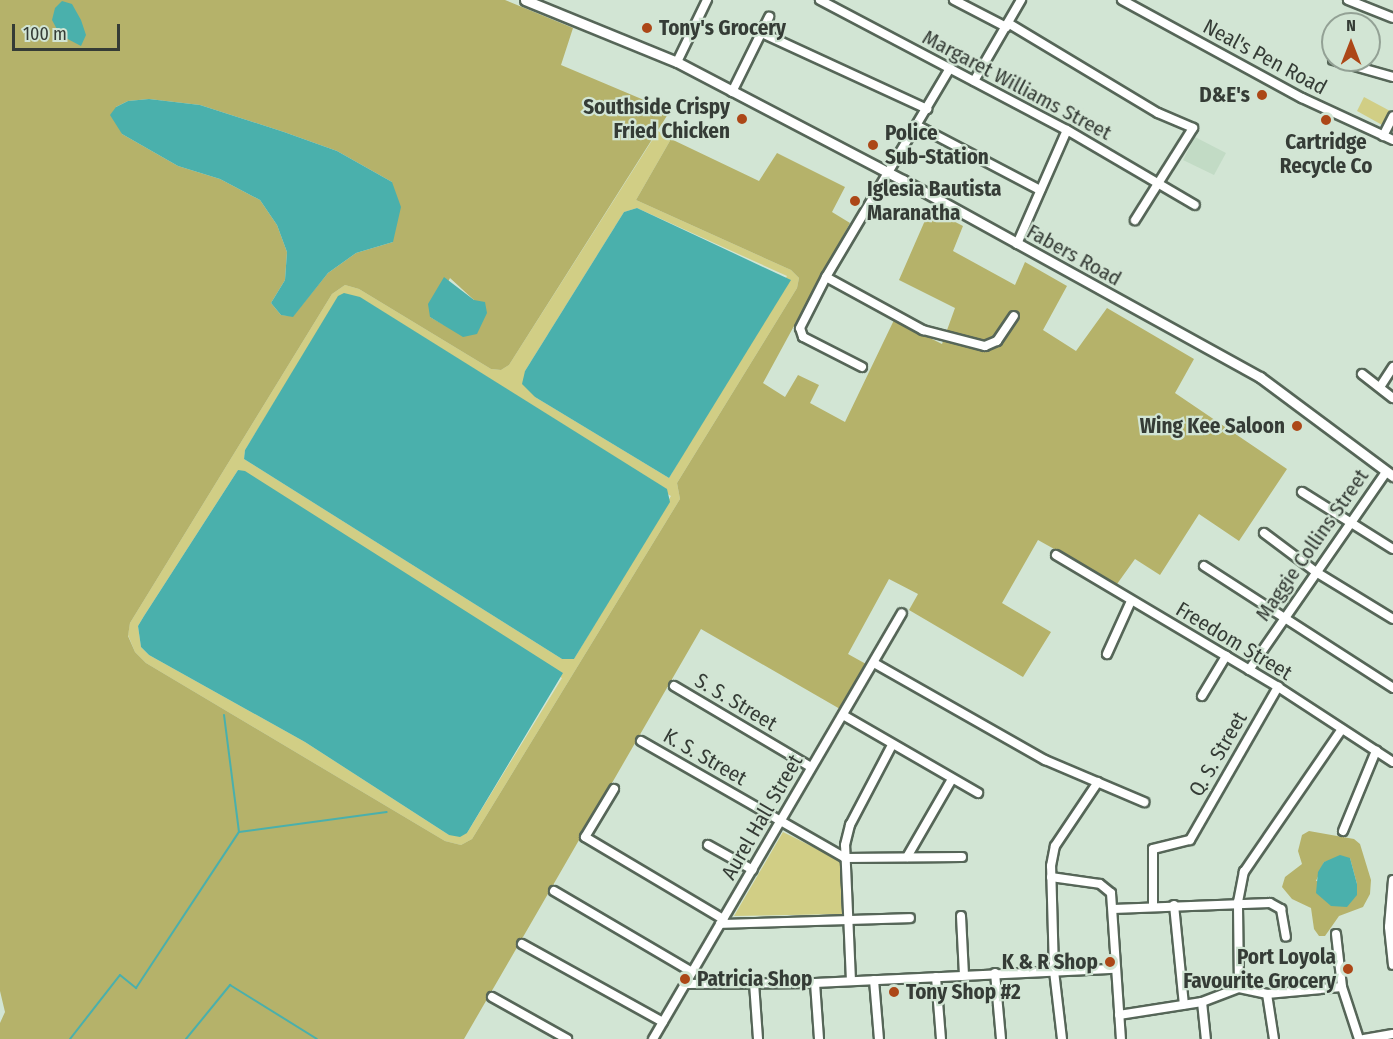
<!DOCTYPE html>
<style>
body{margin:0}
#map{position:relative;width:1393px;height:1039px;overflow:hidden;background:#d2e5d4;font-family:"Fira Sans Condensed",sans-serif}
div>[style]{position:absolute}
.built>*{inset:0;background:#c2dbc5}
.green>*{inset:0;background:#d1ce85}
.forest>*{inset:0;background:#b5b26a}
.water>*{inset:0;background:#4ab0ac}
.stream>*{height:2px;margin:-1px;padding:0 1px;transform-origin:1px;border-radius:1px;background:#4ab0ac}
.roads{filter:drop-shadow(2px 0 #566658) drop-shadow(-2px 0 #566658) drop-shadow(0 2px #566658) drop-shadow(0 -2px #566658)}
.minor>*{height:8px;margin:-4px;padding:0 4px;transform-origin:4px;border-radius:4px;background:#fff}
.major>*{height:9px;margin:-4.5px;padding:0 4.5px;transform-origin:4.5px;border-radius:4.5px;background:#fff}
.dots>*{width:16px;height:16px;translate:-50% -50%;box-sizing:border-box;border:3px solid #d2e5d4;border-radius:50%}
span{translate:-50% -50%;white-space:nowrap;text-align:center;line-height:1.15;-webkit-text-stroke:4.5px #d2e5d4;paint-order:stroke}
.poi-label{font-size:21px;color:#353c36;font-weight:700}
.left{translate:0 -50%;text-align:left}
.right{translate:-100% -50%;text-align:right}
.street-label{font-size:21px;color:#353c36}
.north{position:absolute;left:1321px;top:12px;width:60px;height:60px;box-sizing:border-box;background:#d2e5d4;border:2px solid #93a195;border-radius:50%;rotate:0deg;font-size:16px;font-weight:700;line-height:24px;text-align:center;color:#353c36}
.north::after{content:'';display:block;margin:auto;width:21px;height:27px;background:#ac4717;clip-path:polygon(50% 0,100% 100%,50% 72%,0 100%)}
.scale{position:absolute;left:12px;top:24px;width:108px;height:27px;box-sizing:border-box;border:3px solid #353c36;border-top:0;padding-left:8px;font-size:18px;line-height:21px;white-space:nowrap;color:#353c36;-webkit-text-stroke:4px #d2e5d4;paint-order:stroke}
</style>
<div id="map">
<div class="built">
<i style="clip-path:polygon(1195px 137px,1226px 153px,1214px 175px,1183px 160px)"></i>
</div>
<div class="green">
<i style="clip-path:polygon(1364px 97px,1392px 112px,1384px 126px,1357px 111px)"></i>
<i style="clip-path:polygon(evenodd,658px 131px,671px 139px,636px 200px,791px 270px,799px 278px,797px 288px,677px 483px,680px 499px,472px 839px,461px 845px,445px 841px,146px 663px,135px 652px,128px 635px,130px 623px,332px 294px,345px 285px,359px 289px,491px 369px,501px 370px,509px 365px,658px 131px,637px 208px,787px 276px,669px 478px,535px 397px,525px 371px,624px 212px,637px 208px,658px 131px,336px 302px,671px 496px,574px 659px,562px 659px,244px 459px,245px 450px,336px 302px,658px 131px,238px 470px,562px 678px,467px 833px,449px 835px,305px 742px,149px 655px,141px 647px,138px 626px,144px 616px,238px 470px)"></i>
<i style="clip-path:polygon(783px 832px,841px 861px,842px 914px,734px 916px)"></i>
</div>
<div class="forest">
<i style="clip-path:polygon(evenodd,0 0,505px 0,573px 28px,561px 65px,670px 111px,509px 365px,501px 370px,491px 369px,359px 289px,345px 285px,332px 294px,130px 623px,128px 636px,135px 652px,146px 663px,445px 841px,461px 845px,472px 839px,680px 499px,677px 483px,797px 288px,799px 278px,791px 270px,636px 200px,671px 139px,759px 181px,777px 153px,845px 187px,832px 212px,850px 223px,763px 383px,785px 397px,798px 375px,819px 385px,810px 403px,845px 422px,894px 320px,942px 344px,955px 308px,899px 280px,930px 209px,963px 226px,953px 251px,1015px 285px,1025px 262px,1067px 286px,1043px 330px,1076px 351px,1107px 308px,1194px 359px,1175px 393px,1287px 469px,1239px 541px,1199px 514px,1160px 575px,1135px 559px,1117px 584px,1038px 540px,1002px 603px,1051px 632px,1023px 677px,909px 610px,918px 594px,889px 579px,848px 654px,866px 664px,840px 709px,701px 629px,464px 1039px,0 1039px,0 1023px,5px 1012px,0 991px,0 0,149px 99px,200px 105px,284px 132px,337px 151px,392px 182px,393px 242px,356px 253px,328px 273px,293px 316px,281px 315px,271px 303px,285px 280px,287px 252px,277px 225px,260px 200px,220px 179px,178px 166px,122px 134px,116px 107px,128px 101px,149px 99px,0 0,450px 278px,474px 300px,444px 325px,430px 317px,450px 278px)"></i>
<i style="clip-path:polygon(evenodd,1309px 831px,1354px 839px,1360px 844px,1371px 880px,1370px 894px,1363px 907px,1339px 916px,1325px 936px,1319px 936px,1314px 929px,1311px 908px,1292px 899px,1282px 887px,1285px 877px,1302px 864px,1298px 851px,1302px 835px,1309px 831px,1350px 858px,1357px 884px,1316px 881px,1324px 862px,1350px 858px)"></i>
</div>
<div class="water">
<i style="clip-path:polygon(62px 1px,72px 4px,81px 20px,86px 35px,81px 46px,60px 35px,52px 20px,55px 8px)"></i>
<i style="clip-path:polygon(149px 99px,200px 105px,284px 132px,337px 151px,392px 182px,401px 207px,393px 242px,356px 253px,328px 273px,293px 317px,281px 315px,271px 303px,285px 280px,287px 252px,277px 225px,260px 200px,220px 179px,178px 166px,122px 134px,110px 115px,116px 107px,128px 101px)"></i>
<i style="clip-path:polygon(637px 208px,791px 280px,669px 478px,535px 397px,522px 384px,525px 371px,624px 212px)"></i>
<i style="clip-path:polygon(444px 277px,474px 300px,485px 302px,487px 313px,477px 334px,463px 337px,430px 317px,428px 304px)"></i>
<i style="clip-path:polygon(344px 293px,360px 297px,667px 489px,670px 502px,574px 659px,562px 659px,244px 459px,245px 450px,338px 296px)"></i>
<i style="clip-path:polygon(238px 470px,245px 471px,563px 673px,467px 833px,460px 837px,449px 835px,305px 742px,149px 655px,141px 647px,138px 626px,144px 616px)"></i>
<i style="clip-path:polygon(1340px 855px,1350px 858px,1357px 884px,1357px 895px,1347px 907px,1331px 906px,1316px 893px,1318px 872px,1324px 862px)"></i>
</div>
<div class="stream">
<i style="left:239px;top:832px;width:149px;rotate:-7.7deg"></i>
<i style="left:70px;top:1039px;width:81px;rotate:-52deg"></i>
<i style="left:120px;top:975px;width:21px;rotate:39deg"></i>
<i style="left:136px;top:988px;width:187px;rotate:-56.6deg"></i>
<i style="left:239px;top:832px;width:118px;rotate:-97.3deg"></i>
<i style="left:186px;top:1039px;width:70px;rotate:-50.8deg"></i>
<i style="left:230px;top:985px;width:102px;rotate:31.8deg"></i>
</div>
<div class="roads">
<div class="minor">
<i style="left:820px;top:0;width:279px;rotate:27.8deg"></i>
<i style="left:1067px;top:130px;width:148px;rotate:30.4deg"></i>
<i style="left:954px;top:0;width:59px;rotate:27.4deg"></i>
<i style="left:1122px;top:0;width:205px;rotate:28.6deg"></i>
<i style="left:1302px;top:98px;width:100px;rotate:24.8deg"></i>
<i style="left:1348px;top:0;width:48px;rotate:21.8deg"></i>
<i style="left:1008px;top:23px;width:175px;rotate:31deg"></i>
<i style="left:1158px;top:113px;width:38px;rotate:23deg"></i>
<i style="left:1193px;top:128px;width:109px;rotate:122.2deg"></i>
<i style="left:762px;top:33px;width:182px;rotate:24.7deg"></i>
<i style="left:1333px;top:60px;width:62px;rotate:15.8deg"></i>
<i style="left:677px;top:62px;width:69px;rotate:-64.2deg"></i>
<i style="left:974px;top:81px;width:94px;rotate:-59.9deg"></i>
<i style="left:732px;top:92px;width:84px;rotate:-63.7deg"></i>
<i style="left:918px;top:126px;width:138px;rotate:27.7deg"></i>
<i style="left:1383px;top:136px;width:22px;rotate:-63deg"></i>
<i style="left:1017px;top:244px;width:124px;rotate:-66.3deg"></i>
<i style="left:826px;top:277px;width:111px;rotate:28.7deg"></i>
<i style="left:923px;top:330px;width:64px;rotate:14.5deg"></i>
<i style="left:985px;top:346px;width:13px;rotate:-23deg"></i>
<i style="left:997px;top:341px;width:30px;rotate:-56deg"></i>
<i style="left:862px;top:367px;width:66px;rotate:-153deg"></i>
<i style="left:803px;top:337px;width:9px;rotate:-108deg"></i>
<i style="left:800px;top:328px;width:57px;rotate:-63deg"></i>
<i style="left:826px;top:277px;width:243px;rotate:-59.3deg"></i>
<i style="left:1362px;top:374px;width:39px;rotate:38deg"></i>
<i style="left:1380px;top:387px;width:24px;rotate:-57deg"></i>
<i style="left:1302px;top:492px;width:107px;rotate:32.1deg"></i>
<i style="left:1264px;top:533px;width:65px;rotate:36.9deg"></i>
<i style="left:1316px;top:572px;width:90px;rotate:31.4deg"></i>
<i style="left:1056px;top:555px;width:258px;rotate:30.7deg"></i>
<i style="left:1278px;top:687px;width:137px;rotate:33.1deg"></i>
<i style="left:1204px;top:566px;width:225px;rotate:32.8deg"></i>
<i style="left:1107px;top:654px;width:58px;rotate:-65.6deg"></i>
<i style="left:874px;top:663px;width:197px;rotate:29.6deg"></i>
<i style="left:1045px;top:760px;width:108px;rotate:23deg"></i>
<i style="left:1249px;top:670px;width:241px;rotate:-55.3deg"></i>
<i style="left:674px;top:686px;width:159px;rotate:30.6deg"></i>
<i style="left:1202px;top:696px;width:47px;rotate:-59deg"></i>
<i style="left:843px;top:715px;width:156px;rotate:30deg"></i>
<i style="left:641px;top:741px;width:235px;rotate:29.8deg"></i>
<i style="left:845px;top:858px;width:117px;rotate:-0.5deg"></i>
<i style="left:614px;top:789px;width:56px;rotate:121.1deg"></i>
<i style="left:585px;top:837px;width:161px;rotate:30.7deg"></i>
<i style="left:1343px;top:831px;width:87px;rotate:-67.6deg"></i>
<i style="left:708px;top:845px;width:51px;rotate:29.1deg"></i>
<i style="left:907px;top:857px;width:90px;rotate:-60deg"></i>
<i style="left:1051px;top:877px;width:49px;rotate:8.1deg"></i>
<i style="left:1100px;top:884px;width:14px;rotate:39deg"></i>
<i style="left:1111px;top:893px;width:146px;rotate:86.1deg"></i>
<i style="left:1393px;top:880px;width:47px;rotate:94.9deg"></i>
<i style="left:1389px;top:927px;width:38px;rotate:84deg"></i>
<i style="left:554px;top:891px;width:160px;rotate:30.4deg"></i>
<i style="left:1174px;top:905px;width:100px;rotate:84.3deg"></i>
<i style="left:1153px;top:907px;width:58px;rotate:-90deg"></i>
<i style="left:1153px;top:849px;width:38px;rotate:-14deg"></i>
<i style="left:1190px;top:840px;width:177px;rotate:-60.1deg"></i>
<i style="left:1113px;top:909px;width:157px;rotate:-2.2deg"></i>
<i style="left:1270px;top:903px;width:13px;rotate:29deg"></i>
<i style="left:1281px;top:909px;width:28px;rotate:80deg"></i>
<i style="left:961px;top:916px;width:59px;rotate:87.1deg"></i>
<i style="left:720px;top:924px;width:190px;rotate:-1.8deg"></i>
<i style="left:1336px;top:934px;width:53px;rotate:83.5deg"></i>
<i style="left:1342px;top:987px;width:55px;rotate:71.9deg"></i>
<i style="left:522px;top:944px;width:161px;rotate:29deg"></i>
<i style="left:995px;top:973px;width:66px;rotate:84.8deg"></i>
<i style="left:936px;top:977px;width:62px;rotate:85.4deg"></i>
<i style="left:874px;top:980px;width:59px;rotate:85.2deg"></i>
<i style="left:851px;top:981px;width:136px;rotate:-92.5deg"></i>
<i style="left:845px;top:845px;width:21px;rotate:-76deg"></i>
<i style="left:850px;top:825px;width:90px;rotate:-62.3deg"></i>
<i style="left:754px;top:983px;width:56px;rotate:85.9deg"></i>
<i style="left:815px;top:983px;width:56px;rotate:85.9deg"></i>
<i style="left:686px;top:984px;width:129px;rotate:-0.4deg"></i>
<i style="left:815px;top:983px;width:300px;rotate:-2.7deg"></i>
<i style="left:1239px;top:988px;width:86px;rotate:-90.7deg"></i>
<i style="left:1238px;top:902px;width:31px;rotate:-79deg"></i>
<i style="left:1244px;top:872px;width:173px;rotate:-55.6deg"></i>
<i style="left:1267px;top:994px;width:46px;rotate:81.2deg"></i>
<i style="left:492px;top:997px;width:86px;rotate:29.2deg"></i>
<i style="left:1202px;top:1002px;width:37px;rotate:84deg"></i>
<i style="left:1119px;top:1015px;width:84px;rotate:-8.9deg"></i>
<i style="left:1202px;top:1002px;width:40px;rotate:-21deg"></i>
<i style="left:1239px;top:988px;width:29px;rotate:12deg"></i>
<i style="left:1267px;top:994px;width:75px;rotate:-5.3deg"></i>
<i style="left:653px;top:1039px;width:493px;rotate:-59.7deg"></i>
<i style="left:1062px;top:1039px;width:68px;rotate:-96.7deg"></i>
<i style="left:1054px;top:971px;width:105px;rotate:-91.6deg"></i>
<i style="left:1051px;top:866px;width:20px;rotate:-79deg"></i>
<i style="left:1055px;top:846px;width:77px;rotate:-56.1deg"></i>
<i style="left:1364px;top:1039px;width:29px;rotate:-10deg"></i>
</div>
<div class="major">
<i style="left:525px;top:0;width:164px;rotate:22.2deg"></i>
<i style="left:677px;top:62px;width:255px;rotate:27.6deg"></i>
<i style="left:903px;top:180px;width:408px;rotate:28.9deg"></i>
<i style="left:1260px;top:377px;width:166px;rotate:36.7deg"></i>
</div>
</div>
<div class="dots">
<i style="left:647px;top:28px;background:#ac4717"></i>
<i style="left:1262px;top:95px;background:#ac4717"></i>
<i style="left:742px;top:119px;background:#ac4717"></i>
<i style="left:1326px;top:120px;background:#ac4717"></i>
<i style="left:873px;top:145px;background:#ac4717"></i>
<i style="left:855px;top:201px;background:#ac4717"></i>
<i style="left:1297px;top:426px;background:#ac4717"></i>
<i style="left:1110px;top:962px;background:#ac4717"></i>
<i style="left:1348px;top:969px;background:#ac4717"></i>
<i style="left:685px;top:979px;background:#ac4717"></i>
<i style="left:894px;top:992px;background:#ac4717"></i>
</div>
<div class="poi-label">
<span class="left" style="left:659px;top:28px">Tony's Grocery</span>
<span class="right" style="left:1250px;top:95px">D&amp;E's</span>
<span class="right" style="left:730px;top:119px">Southside Crispy<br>Fried Chicken</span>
<span class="left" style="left:885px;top:145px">Police<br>Sub-Station</span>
<span style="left:1326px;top:154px">Cartridge<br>Recycle Co</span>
<span class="left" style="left:867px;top:201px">Iglesia Bautista<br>Maranatha</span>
<span class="right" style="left:1285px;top:426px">Wing Kee Saloon</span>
<span class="right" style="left:1336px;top:969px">Port Loyola<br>Favourite Grocery</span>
<span class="right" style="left:1098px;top:962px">K &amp; R Shop</span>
<span class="left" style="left:697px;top:979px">Patricia Shop</span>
<span class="left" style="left:906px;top:992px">Tony Shop #2</span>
</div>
<div class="street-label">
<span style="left:1265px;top:57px;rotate:28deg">Neal's Pen Road</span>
<span style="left:1017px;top:85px;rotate:28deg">Margaret Williams Street</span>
<span style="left:1074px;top:255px;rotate:29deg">Fabers Road</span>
<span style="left:1312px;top:545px;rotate:-55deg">Maggie Collins Street</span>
<span style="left:1234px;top:641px;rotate:31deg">Freedom Street</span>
<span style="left:736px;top:702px;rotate:31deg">S. S. Street</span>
<span style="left:1218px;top:754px;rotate:-60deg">Q. S. Street</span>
<span style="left:705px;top:757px;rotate:30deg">K. S. Street</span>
<span style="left:762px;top:817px;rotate:-60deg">Aurel Hall Street</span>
</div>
<div class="north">N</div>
<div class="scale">100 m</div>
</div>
